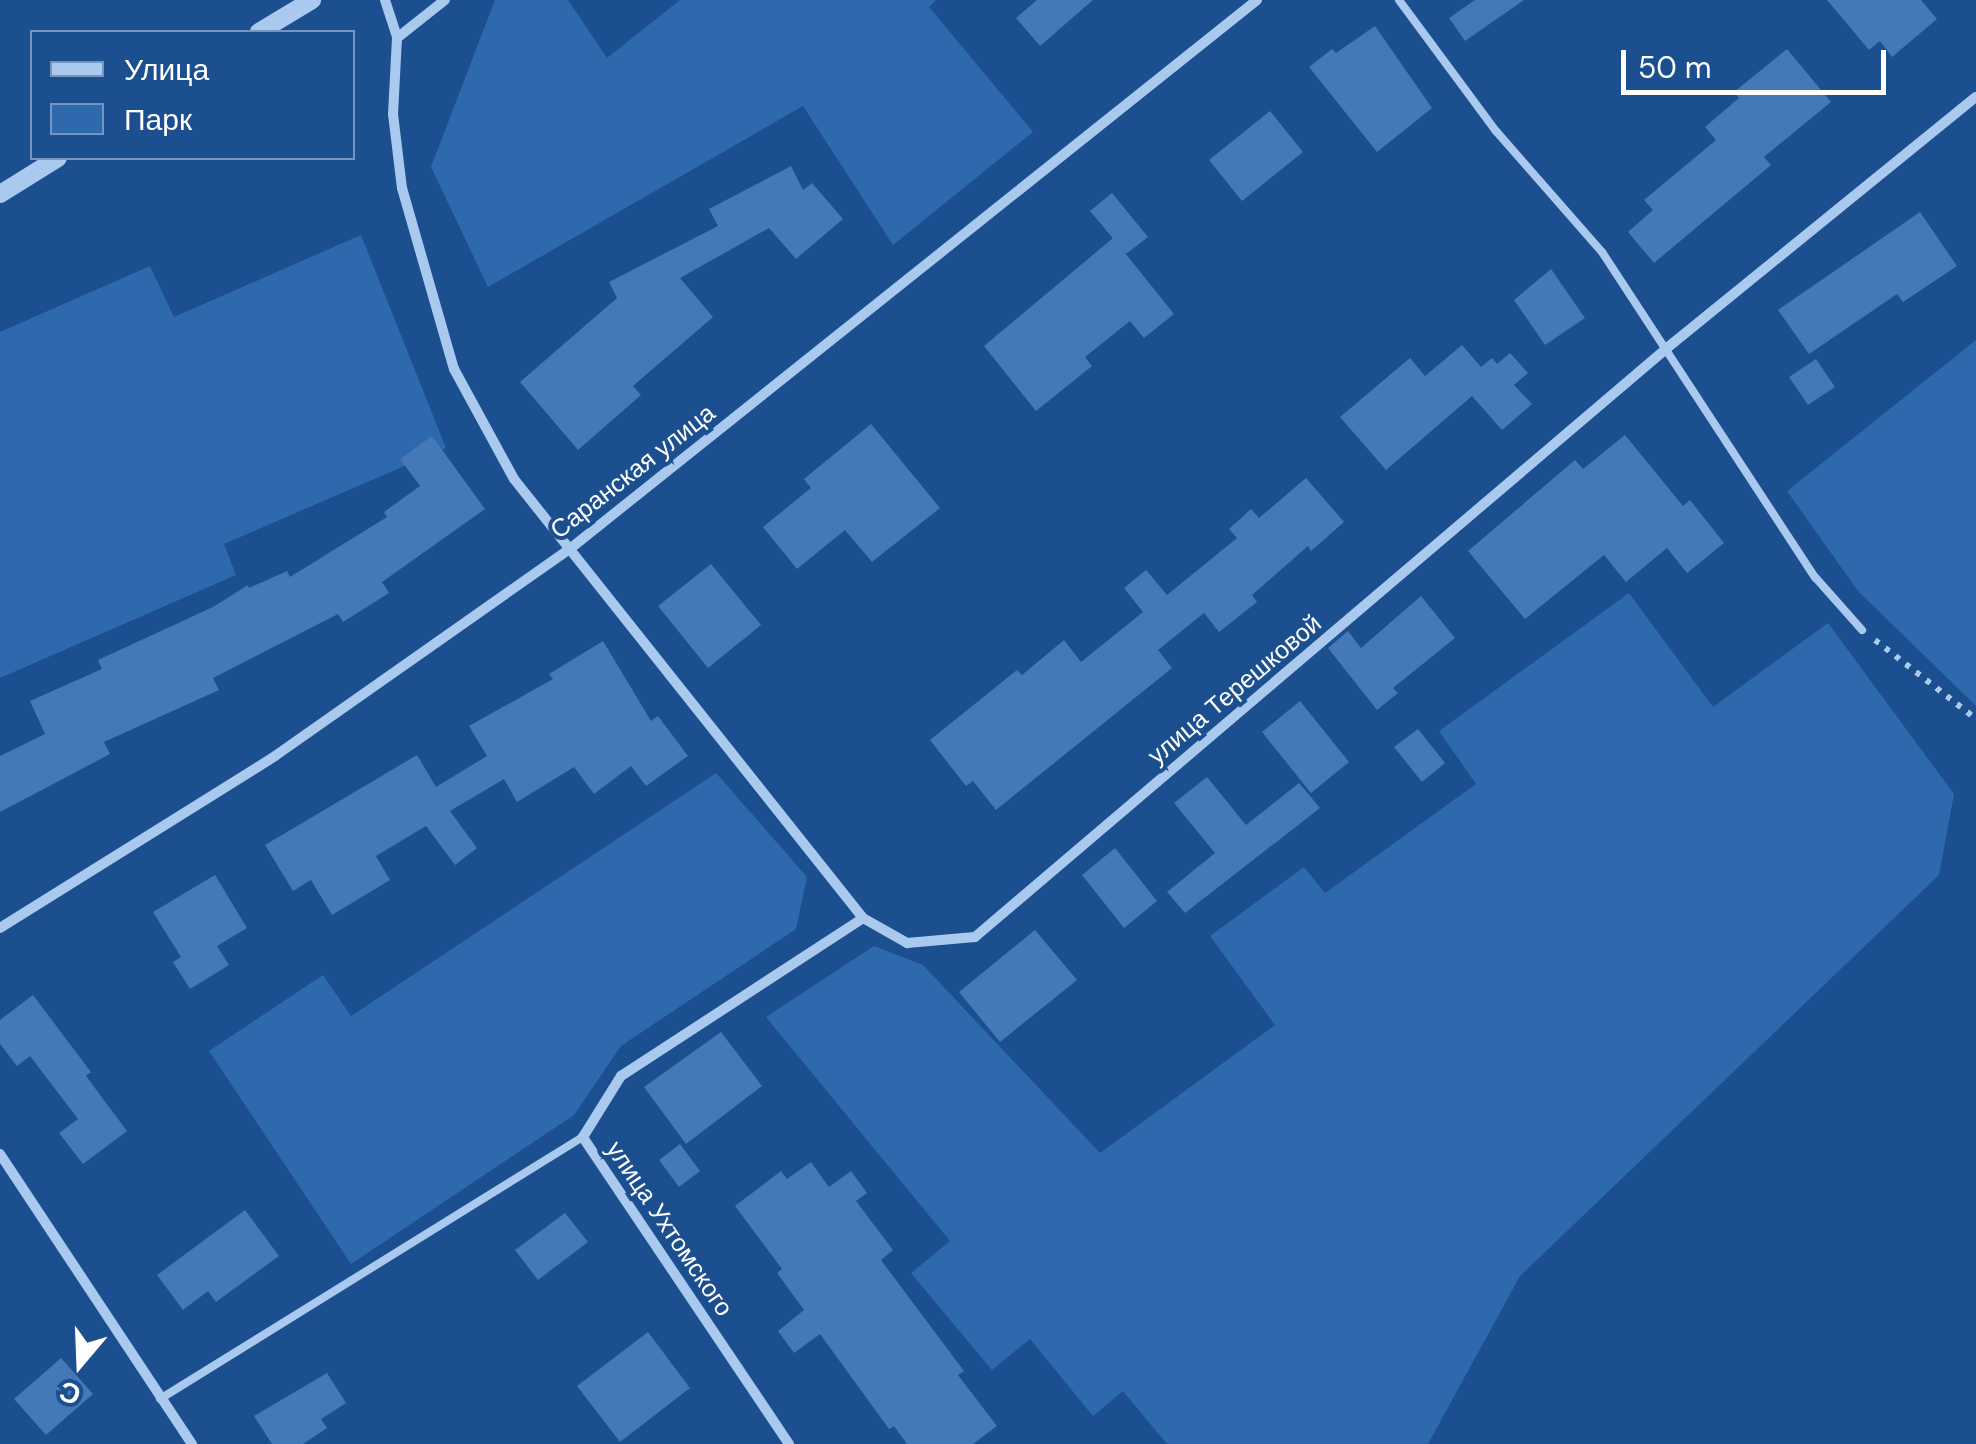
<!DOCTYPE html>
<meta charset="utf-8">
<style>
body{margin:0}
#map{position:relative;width:1976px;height:1444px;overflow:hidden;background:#1b4f8f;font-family:"DM Sans",sans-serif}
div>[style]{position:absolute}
.green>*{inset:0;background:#2e69ad}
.building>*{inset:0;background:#4478b7}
.path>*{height:6px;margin-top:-3px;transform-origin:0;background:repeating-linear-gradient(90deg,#a9c9ee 0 5px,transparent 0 13px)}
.service>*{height:8px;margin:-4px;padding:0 4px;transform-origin:4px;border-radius:4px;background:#a9c9ee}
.minor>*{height:10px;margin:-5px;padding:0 5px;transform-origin:5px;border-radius:5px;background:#a9c9ee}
.tertiary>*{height:18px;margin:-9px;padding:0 9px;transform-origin:9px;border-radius:9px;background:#a9c9ee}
span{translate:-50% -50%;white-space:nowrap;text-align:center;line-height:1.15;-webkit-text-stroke:8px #1b4f8f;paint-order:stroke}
.street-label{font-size:25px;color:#fff}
.legend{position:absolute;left:30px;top:30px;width:325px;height:130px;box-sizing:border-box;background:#1b4f8f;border:2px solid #7695bc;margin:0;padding:12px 18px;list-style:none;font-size:30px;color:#fff}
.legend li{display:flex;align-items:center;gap:20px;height:50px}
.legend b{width:50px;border:2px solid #7695bc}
.north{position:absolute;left:30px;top:1314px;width:100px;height:100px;-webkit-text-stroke:8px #1b4f8f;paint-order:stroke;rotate:199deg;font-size:28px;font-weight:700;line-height:40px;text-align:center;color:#fff}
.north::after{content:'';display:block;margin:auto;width:35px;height:45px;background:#fff;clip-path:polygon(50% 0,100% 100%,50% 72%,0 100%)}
.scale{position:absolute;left:1621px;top:50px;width:265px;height:45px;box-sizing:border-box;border:5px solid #fff;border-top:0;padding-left:12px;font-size:30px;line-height:35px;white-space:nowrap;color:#fff;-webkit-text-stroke:8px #1b4f8f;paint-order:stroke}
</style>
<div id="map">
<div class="green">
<i style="clip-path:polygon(495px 0,568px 0,607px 58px,680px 0,936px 0,929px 7px,1033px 132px,893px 245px,803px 106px,488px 287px,431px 167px)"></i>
<i style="clip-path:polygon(361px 235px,446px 448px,224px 544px,236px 575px,0 678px,0 332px,150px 266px,174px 317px)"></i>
<i style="clip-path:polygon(1976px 340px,1976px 706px,1858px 591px,1787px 491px)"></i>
<i style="clip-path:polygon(1629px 593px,1713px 707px,1828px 623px,1954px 794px,1939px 875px,1520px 1276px,1428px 1444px,1167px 1444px,1123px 1391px,1093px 1416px,1030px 1339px,992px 1370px,911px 1273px,950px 1241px,766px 1017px,874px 946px,923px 965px,1100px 1153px,1275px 1025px,1210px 936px,1304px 867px,1325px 893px,1476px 784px,1439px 731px)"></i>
<i style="clip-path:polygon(716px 773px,807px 877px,796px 929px,621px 1046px,574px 1115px,351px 1264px,209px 1051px,323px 975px,351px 1016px)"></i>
</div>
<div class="building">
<i style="clip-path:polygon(1037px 0,1093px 0,1040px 46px,1016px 18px)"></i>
<i style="clip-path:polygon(1475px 0,1524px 0,1465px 41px,1449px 18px)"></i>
<i style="clip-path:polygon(1827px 0,1921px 0,1937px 19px,1892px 57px,1880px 41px,1869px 50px)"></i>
<i style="clip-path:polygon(1375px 26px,1432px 108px,1377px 152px,1309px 67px,1332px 49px,1336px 53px)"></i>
<i style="clip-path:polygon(1787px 49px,1831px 102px,1764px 157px,1771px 165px,1654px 263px,1628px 232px,1653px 210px,1644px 200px,1716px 140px,1705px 127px,1739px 98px,1734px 92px)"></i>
<i style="clip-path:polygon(1270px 111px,1303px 152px,1242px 201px,1209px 160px)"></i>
<i style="clip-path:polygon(791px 166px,803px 190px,812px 183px,843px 219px,796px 259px,769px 228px,680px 278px,713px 317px,633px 386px,641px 395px,578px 450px,520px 382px,617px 298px,609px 282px,718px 226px,709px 209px)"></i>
<i style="clip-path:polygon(1112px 193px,1148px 237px,1126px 254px,1090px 211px)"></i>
<i style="clip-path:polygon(1920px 212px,1957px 266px,1903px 302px,1897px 294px,1809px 354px,1778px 310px)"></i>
<i style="clip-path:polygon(1113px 238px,1174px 314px,1144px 338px,1130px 321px,1085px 357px,1092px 366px,1036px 411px,984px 346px)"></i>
<i style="clip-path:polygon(1551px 269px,1585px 318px,1545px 345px,1514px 300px)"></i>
<i style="clip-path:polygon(1462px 345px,1481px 367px,1492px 358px,1497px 364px,1510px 353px,1528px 373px,1514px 385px,1532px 404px,1502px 430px,1472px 396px,1386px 470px,1340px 417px,1410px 358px,1425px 376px)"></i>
<i style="clip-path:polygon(1816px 359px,1835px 387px,1808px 405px,1789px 377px)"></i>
<i style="clip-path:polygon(871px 424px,940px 508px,872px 562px,845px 530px,797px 569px,763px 527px,811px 488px,804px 479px)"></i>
<i style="clip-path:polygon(1625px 435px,1683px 506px,1690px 500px,1724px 543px,1687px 573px,1667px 548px,1626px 582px,1604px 555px,1525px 619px,1468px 551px,1575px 460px,1583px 469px)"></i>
<i style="clip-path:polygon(432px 436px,485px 509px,382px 582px,389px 593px,343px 622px,338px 614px,213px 678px,219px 690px,104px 742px,110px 754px,0 812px,0 756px,45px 734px,30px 701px,102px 669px,98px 660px,213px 607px,248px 585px,249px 588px,287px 571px,290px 577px,387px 517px,384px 512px,420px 486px,400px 459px)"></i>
<i style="clip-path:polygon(1306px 478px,1344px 522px,1311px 551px,1308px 546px,1252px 595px,1257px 602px,1219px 632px,1204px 613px,1158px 650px,1172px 668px,996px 810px,973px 781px,966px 786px,930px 740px,1017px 670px,1022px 675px,1064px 640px,1081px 662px,1143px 612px,1124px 588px,1146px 570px,1167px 595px,1237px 538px,1229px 529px,1251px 509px,1259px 518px)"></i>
<i style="clip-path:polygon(711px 564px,761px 625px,708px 668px,658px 606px)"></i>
<i style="clip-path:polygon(1421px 596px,1455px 638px,1393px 688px,1398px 693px,1377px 710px,1328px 648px,1348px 631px,1361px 648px)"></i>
<i style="clip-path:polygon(603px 641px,651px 721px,658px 716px,688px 756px,646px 786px,631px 766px,594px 794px,574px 767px,517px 802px,504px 779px,450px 811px,477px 848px,455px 865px,426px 826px,376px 856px,390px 880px,332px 915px,311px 880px,293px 891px,265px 845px,417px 755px,436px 787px,487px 756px,469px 726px,553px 679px,549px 674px)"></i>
<i style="clip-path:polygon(1300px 701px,1349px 762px,1311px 793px,1262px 732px)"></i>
<i style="clip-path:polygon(1418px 729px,1445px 763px,1422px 782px,1394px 747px)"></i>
<i style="clip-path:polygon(1207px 777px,1246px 825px,1299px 783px,1320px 808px,1185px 913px,1167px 892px,1215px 853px,1174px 803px)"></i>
<i style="clip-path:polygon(1115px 848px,1157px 901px,1124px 928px,1082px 875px)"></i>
<i style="clip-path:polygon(215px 875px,247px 928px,217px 946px,229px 965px,190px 989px,173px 962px,181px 957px,153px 912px)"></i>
<i style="clip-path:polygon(1035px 930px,1077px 980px,1000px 1042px,959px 992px)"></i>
<i style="clip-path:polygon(33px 995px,91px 1072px,86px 1076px,127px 1131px,83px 1164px,59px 1133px,78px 1119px,30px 1056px,17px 1066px,0 1044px,0 1020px)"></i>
<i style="clip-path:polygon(721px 1032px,762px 1086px,686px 1144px,644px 1087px)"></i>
<i style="clip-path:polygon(680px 1144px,700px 1171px,679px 1187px,659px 1160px)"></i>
<i style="clip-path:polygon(811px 1162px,829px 1187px,851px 1171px,867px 1193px,856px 1201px,893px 1250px,881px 1260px,964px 1371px,958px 1375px,997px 1426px,973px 1444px,907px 1444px,894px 1426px,889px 1429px,820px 1334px,794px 1353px,778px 1331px,804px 1310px,777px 1273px,782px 1269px,735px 1206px,781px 1171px,787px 1179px)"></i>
<i style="clip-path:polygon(245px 1210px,279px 1256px,216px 1302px,208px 1291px,183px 1310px,157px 1275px)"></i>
<i style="clip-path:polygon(565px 1213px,588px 1242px,538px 1280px,515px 1250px)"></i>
<i style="clip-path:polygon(648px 1332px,690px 1388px,620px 1442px,577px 1386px)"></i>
<i style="clip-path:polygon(61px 1358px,93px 1394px,46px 1435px,14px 1399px)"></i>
<i style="clip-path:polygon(327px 1373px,346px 1403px,321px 1419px,327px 1428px,303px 1444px,272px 1444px,254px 1416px)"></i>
</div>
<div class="path">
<i style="left:1875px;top:640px;width:128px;rotate:38deg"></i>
</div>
<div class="service">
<i style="left:1399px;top:0;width:163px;rotate:53.5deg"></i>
<i style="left:1496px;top:131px;width:161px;rotate:48.8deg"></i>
<i style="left:1602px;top:252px;width:389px;rotate:56.8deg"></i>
<i style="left:1815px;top:577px;width:71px;rotate:48.4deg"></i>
<i style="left:160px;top:1399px;width:498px;rotate:-31.8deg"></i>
</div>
<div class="minor">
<i style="left:385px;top:0;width:40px;rotate:72deg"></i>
<i style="left:397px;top:38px;width:76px;rotate:93deg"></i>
<i style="left:393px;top:114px;width:75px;rotate:83.1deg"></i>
<i style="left:402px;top:188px;width:188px;rotate:74deg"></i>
<i style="left:454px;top:369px;width:125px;rotate:61.4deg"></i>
<i style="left:514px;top:479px;width:561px;rotate:51.52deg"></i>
<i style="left:863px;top:918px;width:51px;rotate:29.6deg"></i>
<i style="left:907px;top:943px;width:68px;rotate:-5deg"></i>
<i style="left:975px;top:937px;width:909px;rotate:-40.4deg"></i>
<i style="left:1667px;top:348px;width:398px;rotate:-39.1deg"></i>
<i style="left:397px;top:38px;width:61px;rotate:-38.4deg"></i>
<i style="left:0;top:928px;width:324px;rotate:-32deg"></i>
<i style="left:275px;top:756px;width:362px;rotate:-35.1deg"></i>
<i style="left:571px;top:548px;width:878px;rotate:-38.62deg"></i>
<i style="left:0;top:1154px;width:348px;rotate:56.5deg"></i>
<i style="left:789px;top:1444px;width:370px;rotate:-123.9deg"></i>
<i style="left:583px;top:1137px;width:72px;rotate:-58.1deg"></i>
<i style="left:621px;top:1076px;width:289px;rotate:-33.1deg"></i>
</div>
<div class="tertiary">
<i style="left:259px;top:32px;width:62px;rotate:-31.1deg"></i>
<i style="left:0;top:194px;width:68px;rotate:-31.8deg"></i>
</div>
<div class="street-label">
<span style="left:633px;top:472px;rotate:-38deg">Саранская улица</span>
<span style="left:1235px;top:690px;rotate:-40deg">улица Терешковой</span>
<span style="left:669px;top:1229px;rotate:56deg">улица Ухтомского</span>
</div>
<ul class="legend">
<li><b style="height:12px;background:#a9c9ee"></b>Улица</li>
<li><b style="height:28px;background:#2e69ad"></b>Парк</li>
</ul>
<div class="north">С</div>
<div class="scale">50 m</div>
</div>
